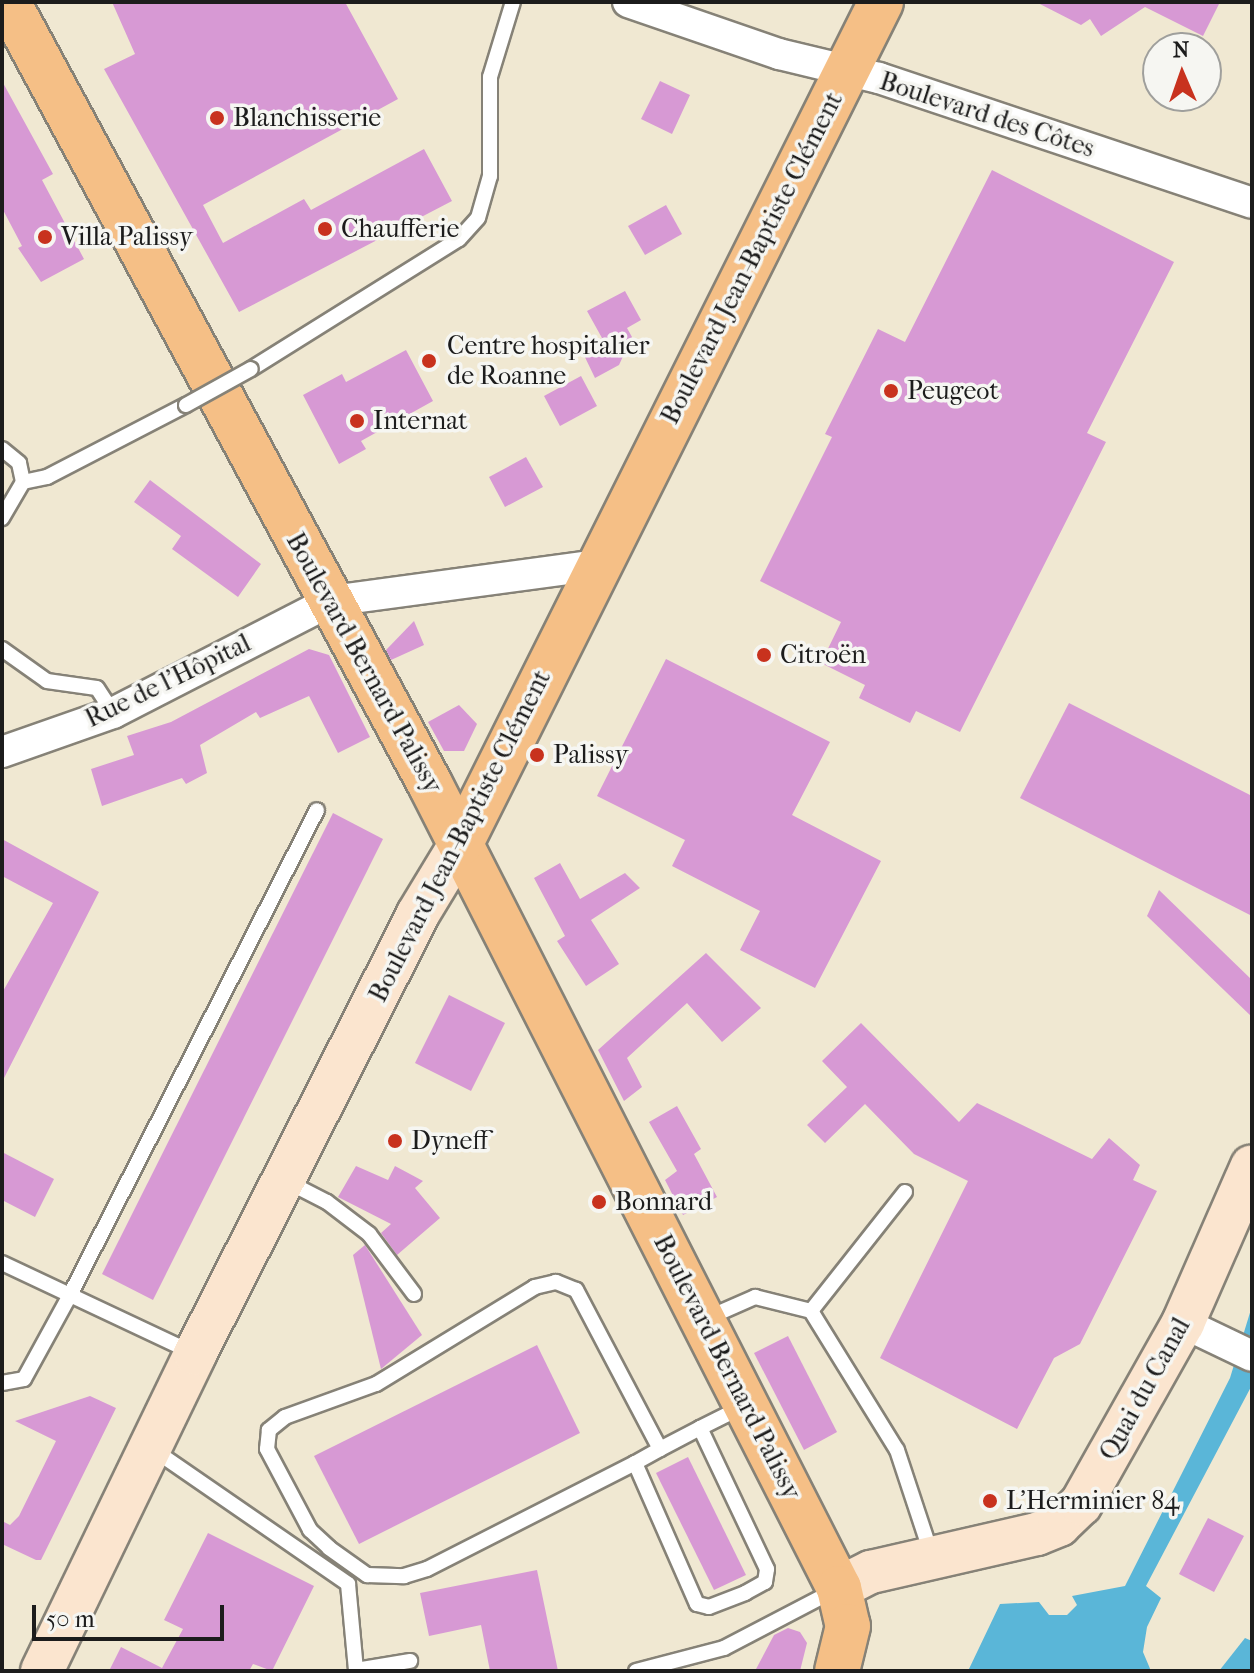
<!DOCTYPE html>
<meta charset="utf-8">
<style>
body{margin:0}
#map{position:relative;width:1254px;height:1673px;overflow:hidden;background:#f0e8d2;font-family:"IM FELL French Canon",serif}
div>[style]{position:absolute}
.water>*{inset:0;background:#5ab6d8}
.building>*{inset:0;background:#d799d4}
.roads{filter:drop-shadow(2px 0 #868277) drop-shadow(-2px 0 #868277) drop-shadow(0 2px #868277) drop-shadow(0 -2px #868277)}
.lane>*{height:14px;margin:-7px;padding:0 7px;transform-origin:7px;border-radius:7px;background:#fff}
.street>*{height:30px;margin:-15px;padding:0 15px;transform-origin:15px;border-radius:15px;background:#fff}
.secondary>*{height:42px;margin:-21px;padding:0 21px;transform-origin:21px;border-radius:21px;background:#fbe5cf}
.primary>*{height:44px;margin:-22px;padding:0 22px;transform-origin:22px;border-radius:22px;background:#f5bf86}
.bridges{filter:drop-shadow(2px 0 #868277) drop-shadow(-2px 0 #868277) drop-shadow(0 2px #868277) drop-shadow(0 -2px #868277)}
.lane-bridge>*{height:14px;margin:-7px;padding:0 7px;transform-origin:7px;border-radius:7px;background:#fff}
.dots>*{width:22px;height:22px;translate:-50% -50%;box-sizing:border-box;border:4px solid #f6f6f2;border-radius:50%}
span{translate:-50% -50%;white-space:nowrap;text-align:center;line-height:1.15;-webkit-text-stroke:7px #f6f6f2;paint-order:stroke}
.street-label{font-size:26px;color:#1c1c1c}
.poi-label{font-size:26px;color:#1c1c1c}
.left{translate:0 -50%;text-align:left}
.frame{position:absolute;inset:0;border:4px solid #1c1c1c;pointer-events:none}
.north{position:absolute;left:1142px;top:32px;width:80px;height:80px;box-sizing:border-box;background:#f6f6f2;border:2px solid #9f9f9c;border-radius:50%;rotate:358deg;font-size:22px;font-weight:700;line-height:32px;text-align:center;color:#1c1c1c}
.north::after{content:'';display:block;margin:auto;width:28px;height:36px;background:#c8321e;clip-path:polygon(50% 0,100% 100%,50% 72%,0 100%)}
.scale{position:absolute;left:32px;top:1605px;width:192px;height:36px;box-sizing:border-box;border:4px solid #1c1c1c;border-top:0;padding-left:10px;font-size:24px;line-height:28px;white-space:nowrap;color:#1c1c1c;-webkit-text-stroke:6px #f6f6f2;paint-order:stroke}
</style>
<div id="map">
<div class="water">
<i style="clip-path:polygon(1252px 1306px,1252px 1385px,1146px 1586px,1161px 1598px,1147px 1627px,1143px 1652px,1151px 1671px,968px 1671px,1000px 1604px,1039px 1602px,1049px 1615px,1067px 1615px,1077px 1605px,1072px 1596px,1125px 1586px,1230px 1378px)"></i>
<i style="clip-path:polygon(1245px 1638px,1252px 1641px,1252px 1671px,1219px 1671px)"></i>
</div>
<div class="building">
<i style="clip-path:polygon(112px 2px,345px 2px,398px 99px,203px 205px,223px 243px,304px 199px,311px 210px,424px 149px,452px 201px,239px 312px,104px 69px,135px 54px)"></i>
<i style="clip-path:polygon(1036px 2px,1220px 2px,1203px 36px,1145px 7px,1101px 36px,1090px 19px,1081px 25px)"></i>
<i style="clip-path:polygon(2px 81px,53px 174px,42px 180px,84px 259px,41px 282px,18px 248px,22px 246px,2px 208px)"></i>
<i style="clip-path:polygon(660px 81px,690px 95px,672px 134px,641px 119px)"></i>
<i style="clip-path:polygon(992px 170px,1174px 262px,1087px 433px,1106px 442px,960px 732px,916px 711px,910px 723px,859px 698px,865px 685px,821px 663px,841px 622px,760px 581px,832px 437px,825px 434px,878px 329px,905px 342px)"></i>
<i style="clip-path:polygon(666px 205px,682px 234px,645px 255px,628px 226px)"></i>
<i style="clip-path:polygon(625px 291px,641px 320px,627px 328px,632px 337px,619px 365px,595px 378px,581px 349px,602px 338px,587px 311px)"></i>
<i style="clip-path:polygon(406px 350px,433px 401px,361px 441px,366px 449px,339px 464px,303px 395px,342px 374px,346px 382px)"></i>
<i style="clip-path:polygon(581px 376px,597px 406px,560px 426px,544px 396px)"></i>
<i style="clip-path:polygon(526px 457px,543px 487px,505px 507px,489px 477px)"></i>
<i style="clip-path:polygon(150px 480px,261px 564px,238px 597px,172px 549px,181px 536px,134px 502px)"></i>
<i style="clip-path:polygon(414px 621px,424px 645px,391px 660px,386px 650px)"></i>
<i style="clip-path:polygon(309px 649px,329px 655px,370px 737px,338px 753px,309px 696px,260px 718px,256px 712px,200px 745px,207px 773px,186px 784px,182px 778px,102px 806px,91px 769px,134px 755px,127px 736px,171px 722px)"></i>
<i style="clip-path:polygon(666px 659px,830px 742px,792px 815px,881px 861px,815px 988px,740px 950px,760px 911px,672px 866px,685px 840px,597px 796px)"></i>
<i style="clip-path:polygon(1069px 703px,1252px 796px,1252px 916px,1020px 798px)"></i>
<i style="clip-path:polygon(459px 705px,477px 724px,464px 751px,444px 751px,428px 722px)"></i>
<i style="clip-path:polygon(333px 813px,383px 839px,153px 1300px,102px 1274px)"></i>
<i style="clip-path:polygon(2px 839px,99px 892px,2px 1082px,2px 993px,53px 903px,2px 876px)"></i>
<i style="clip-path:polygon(560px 863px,580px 899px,625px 873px,640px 888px,591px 920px,619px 964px,586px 986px,557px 941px,565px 936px,534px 878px)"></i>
<i style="clip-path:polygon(1159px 890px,1252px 980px,1252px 1017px,1147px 916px)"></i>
<i style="clip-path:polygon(706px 953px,761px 1008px,722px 1042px,687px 1003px,627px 1058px,642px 1087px,624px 1101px,598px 1050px)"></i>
<i style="clip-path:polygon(449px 995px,505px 1023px,471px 1091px,415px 1063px)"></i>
<i style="clip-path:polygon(861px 1023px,959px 1122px,977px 1103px,1092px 1159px,1109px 1138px,1140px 1165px,1133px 1180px,1157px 1191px,1080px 1344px,1054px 1358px,1017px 1429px,880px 1358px,968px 1181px,914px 1154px,865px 1104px,825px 1143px,807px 1125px,847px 1087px,822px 1061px)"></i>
<i style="clip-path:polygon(677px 1106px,701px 1149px,694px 1154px,717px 1197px,683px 1215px,665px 1180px,677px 1171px,649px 1122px)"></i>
<i style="clip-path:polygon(2px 1152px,54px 1179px,35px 1217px,2px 1200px)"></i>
<i style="clip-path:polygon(356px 1166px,388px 1180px,395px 1166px,423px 1181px,415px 1188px,440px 1218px,397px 1255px,381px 1233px,391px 1224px,338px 1197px)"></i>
<i style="clip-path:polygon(365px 1245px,422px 1335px,381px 1369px,353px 1255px)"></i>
<i style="clip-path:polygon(788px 1336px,837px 1432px,804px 1450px,754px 1353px)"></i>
<i style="clip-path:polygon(537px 1345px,580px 1433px,359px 1544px,314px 1456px)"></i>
<i style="clip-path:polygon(90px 1396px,116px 1408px,41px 1560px,36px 1560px,2px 1544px,2px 1521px,10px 1525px,19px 1516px,56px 1441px,15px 1421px)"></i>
<i style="clip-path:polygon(688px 1457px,746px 1575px,714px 1590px,656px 1473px)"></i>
<i style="clip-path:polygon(1208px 1518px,1244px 1536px,1214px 1592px,1179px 1574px)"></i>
<i style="clip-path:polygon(208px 1533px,314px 1586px,272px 1671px,253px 1664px,249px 1671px,109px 1671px,121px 1647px,162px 1668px,183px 1629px,164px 1620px)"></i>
<i style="clip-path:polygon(537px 1570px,558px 1671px,490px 1671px,481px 1625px,429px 1636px,420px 1593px)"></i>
<i style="clip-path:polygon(788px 1628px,800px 1632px,807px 1643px,800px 1671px,755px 1671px,774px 1635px)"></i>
</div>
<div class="roads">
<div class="lane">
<i style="left:251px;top:369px;width:245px;rotate:-32deg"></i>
<i style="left:459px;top:239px;width:28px;rotate:-48deg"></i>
<i style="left:478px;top:218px;width:44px;rotate:-74.1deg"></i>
<i style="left:490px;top:176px;width:99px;rotate:-90deg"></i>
<i style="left:490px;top:77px;width:78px;rotate:-73deg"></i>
<i style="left:2px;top:449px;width:22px;rotate:39deg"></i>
<i style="left:19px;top:463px;width:19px;rotate:78deg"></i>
<i style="left:23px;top:482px;width:42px;rotate:120.3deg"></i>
<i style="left:23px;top:482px;width:25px;rotate:-12deg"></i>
<i style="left:47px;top:477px;width:157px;rotate:-27.4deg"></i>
<i style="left:2px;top:649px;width:55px;rotate:35.4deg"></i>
<i style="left:47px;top:681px;width:50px;rotate:8deg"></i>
<i style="left:97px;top:688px;width:30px;rotate:57deg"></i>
<i style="left:286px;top:1181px;width:46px;rotate:27.1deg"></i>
<i style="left:327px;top:1202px;width:53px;rotate:37.3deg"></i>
<i style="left:369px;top:1234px;width:75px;rotate:53.1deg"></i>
<i style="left:905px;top:1192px;width:152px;rotate:128.3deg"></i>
<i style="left:811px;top:1311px;width:163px;rotate:58.3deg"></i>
<i style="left:897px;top:1450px;width:108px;rotate:71.7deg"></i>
<i style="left:2px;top:1263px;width:209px;rotate:25.2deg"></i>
<i style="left:705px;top:1319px;width:55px;rotate:-23.7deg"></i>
<i style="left:755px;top:1297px;width:58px;rotate:14deg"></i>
<i style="left:2px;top:1383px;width:22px;rotate:-10deg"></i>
<i style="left:24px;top:1379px;width:96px;rotate:-61.3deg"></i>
<i style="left:70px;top:1295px;width:544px;rotate:-63.01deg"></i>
<i style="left:660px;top:1449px;width:180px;rotate:-117.8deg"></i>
<i style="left:576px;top:1290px;width:22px;rotate:-158deg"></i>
<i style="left:556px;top:1282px;width:22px;rotate:167deg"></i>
<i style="left:535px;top:1287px;width:186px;rotate:148.6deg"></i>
<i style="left:376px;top:1384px;width:97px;rotate:160.1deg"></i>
<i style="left:285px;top:1417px;width:21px;rotate:141deg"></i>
<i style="left:269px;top:1430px;width:19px;rotate:96deg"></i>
<i style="left:267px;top:1449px;width:92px;rotate:62deg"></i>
<i style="left:310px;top:1530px;width:26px;rotate:43deg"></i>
<i style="left:329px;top:1548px;width:47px;rotate:35.4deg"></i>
<i style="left:367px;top:1575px;width:37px;rotate:2deg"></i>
<i style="left:404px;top:1576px;width:24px;rotate:-17deg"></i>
<i style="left:427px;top:1569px;width:233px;rotate:-27deg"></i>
<i style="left:635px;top:1463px;width:29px;rotate:-29deg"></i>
<i style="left:660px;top:1449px;width:45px;rotate:-27.7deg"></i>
<i style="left:700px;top:1428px;width:47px;rotate:-26.6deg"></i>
<i style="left:154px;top:1450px;width:236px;rotate:34.6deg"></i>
<i style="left:348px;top:1584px;width:86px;rotate:84.7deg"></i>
<i style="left:356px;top:1670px;width:55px;rotate:-9.5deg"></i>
<i style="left:635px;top:1463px;width:154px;rotate:66.3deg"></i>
<i style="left:697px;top:1604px;width:12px;rotate:14deg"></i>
<i style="left:709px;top:1607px;width:39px;rotate:-21deg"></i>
<i style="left:745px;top:1593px;width:23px;rotate:-29deg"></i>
<i style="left:765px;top:1582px;width:13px;rotate:-81deg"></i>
<i style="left:767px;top:1569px;width:156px;rotate:-115.4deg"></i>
<i style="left:636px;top:1671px;width:91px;rotate:-14.6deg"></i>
<i style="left:724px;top:1648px;width:125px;rotate:-27.6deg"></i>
</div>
<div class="street">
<i style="left:628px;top:2px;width:160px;rotate:19deg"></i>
<i style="left:779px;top:54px;width:103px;rotate:13.5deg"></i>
<i style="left:879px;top:78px;width:393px;rotate:18.5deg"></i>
<i style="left:2px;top:752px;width:118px;rotate:-19.4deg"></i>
<i style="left:113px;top:713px;width:245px;rotate:-27.2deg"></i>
<i style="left:331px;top:601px;width:270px;rotate:-7.7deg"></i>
<i style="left:1183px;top:1323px;width:76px;rotate:25.6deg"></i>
</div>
<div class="secondary">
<i style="left:839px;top:1588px;width:36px;rotate:-27deg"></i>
<i style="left:871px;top:1572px;width:170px;rotate:-12.9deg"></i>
<i style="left:1037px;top:1534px;width:24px;rotate:-22deg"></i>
<i style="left:1059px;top:1525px;width:30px;rotate:-44deg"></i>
<i style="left:1081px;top:1504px;width:208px;rotate:-60.6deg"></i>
<i style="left:1183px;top:1323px;width:171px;rotate:-66.3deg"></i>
<i style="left:42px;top:1671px;width:352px;rotate:-64.2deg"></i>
<i style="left:195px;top:1354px;width:493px;rotate:-63.1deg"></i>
<i style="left:418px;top:914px;width:83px;rotate:-58.8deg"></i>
</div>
<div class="primary">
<i style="left:8px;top:2px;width:889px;rotate:61.65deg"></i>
<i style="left:430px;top:784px;width:902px;rotate:63.04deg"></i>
<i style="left:839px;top:1588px;width:39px;rotate:77deg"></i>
<i style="left:848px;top:1626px;width:46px;rotate:103.7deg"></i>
<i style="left:461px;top:843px;width:940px;rotate:-63.46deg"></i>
</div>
</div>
<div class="bridges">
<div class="lane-bridge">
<i style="left:186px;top:405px;width:74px;rotate:-29deg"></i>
</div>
</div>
<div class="dots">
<i style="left:217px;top:118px;background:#c8321e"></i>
<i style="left:325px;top:229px;background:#c8321e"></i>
<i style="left:45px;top:237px;background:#c8321e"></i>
<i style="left:429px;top:361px;background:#c8321e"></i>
<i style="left:891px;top:391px;background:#c8321e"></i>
<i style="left:357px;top:421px;background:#c8321e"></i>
<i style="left:764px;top:655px;background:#c8321e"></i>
<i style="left:537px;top:755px;background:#c8321e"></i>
<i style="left:395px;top:1141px;background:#c8321e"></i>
<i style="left:599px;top:1202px;background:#c8321e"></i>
<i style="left:990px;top:1501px;background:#c8321e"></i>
</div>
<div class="street-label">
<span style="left:987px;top:115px;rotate:18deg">Boulevard des Côtes</span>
<span style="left:752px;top:258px;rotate:-63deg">Boulevard Jean-Baptiste Clément</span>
<span style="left:364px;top:663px;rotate:61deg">Boulevard Bernard Palissy</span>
<span style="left:168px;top:681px;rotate:-26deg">Rue de l'Hôpital</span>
<span style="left:460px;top:836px;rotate:-63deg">Boulevard Jean-Baptiste Clément</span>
<span style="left:727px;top:1367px;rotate:63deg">Boulevard Bernard Palissy</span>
<span style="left:1145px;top:1389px;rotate:-61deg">Quai du Canal</span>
</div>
<div class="poi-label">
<span class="left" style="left:233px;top:118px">Blanchisserie</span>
<span class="left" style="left:341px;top:229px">Chaufferie</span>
<span class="left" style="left:61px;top:237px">Villa Palissy</span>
<span class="left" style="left:447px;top:361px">Centre hospitalier<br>de Roanne</span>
<span class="left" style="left:907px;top:391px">Peugeot</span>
<span class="left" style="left:373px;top:421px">Internat</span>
<span class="left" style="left:780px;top:655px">Citroën</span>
<span class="left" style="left:553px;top:755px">Palissy</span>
<span class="left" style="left:411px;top:1141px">Dyneff</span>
<span class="left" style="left:615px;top:1202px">Bonnard</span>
<span class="left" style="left:1006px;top:1501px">L'Herminier 84</span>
</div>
<div class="frame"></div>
<div class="north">N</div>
<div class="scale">50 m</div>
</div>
